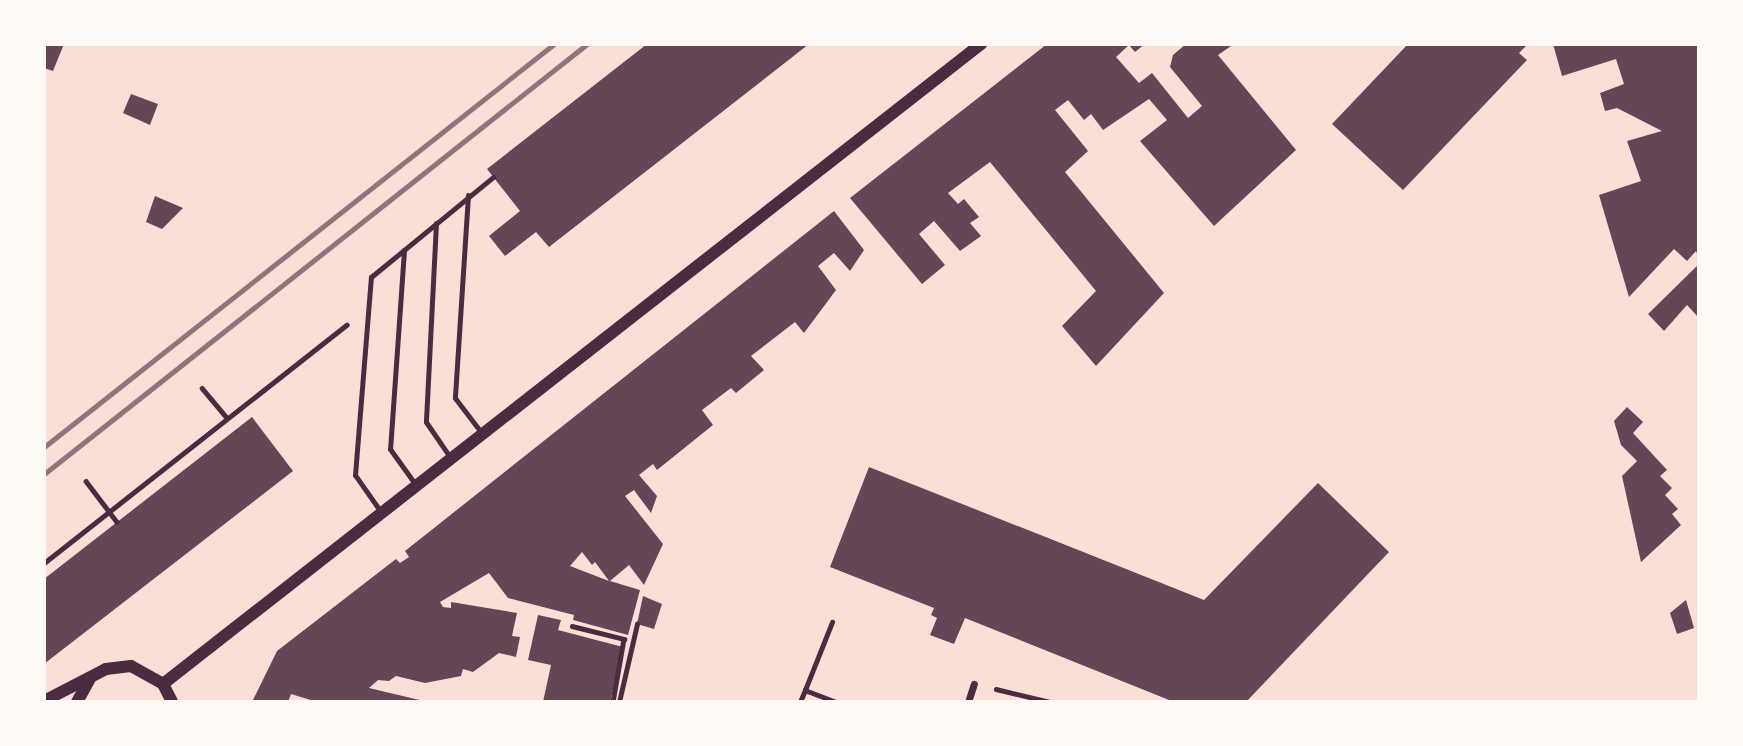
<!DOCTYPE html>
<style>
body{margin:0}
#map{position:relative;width:1743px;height:746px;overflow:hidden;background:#f7e1d7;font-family:"Public Sans",sans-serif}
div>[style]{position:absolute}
.building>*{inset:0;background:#644757}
.path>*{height:4.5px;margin:-2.25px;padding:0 2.25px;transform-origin:2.25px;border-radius:2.25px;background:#4a2c40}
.service>*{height:5px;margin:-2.5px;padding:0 2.5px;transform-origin:2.5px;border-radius:2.5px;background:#4a2c40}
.minor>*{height:7px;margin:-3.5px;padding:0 3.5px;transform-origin:3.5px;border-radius:3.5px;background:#4a2c40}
.tertiary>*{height:12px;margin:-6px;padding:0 6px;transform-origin:6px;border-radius:6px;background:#4a2c40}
.rail>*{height:5px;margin:-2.5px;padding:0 2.5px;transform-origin:2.5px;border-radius:2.5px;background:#8f747c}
span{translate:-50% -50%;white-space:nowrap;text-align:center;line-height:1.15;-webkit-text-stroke:5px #fffaf5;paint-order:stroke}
.frame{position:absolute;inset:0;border:46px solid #fffaf5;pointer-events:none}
</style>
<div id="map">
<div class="building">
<i style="clip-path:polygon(44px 44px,64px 44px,53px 71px,44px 68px)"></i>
<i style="clip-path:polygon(647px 44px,809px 44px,549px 247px,536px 232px,505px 256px,489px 236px,520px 211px,487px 169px)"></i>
<i style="clip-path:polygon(1047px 44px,1145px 44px,1135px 52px,1129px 45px,1116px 57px,1139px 83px,1152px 73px,1188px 118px,1202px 106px,1170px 67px,1173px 55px,1186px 44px,1234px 44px,1218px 55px,1296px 150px,1214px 226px,1140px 141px,1167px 120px,1149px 99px,1103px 130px,1091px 114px,1084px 120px,1068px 100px,1055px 110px,1088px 151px,1065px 172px,1164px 293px,1096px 366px,1062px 326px,1096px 291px,990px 162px,948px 193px,958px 204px,964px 199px,979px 217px,970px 223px,981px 236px,960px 251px,934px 221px,919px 234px,945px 265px,922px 284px,850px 198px)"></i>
<i style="clip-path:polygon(1408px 44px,1528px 44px,1519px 53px,1527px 60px,1403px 190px,1332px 124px)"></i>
<i style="clip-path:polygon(1553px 44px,1699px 44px,1699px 259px,1696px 251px,1687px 261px,1674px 249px,1629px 297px,1599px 195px,1641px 181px,1627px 141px,1662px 131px,1617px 108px,1605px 111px,1600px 93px,1624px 84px,1616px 59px,1562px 76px)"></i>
<i style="clip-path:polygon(131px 94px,158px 104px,150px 125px,123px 113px)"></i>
<i style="clip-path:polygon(155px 196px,183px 208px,162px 229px,146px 222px)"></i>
<i style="clip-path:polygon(evenodd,834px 211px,864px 250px,850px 271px,834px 253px,818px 266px,836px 290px,804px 333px,795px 322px,751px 356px,764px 370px,736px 393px,731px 388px,702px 410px,713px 425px,657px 470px,653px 464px,639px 475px,657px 496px,651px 513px,634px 490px,625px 496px,663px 544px,644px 585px,629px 565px,610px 581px,640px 590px,628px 635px,573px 620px,574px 615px,508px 598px,489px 573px,440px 602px,443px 607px,451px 608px,451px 602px,517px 613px,512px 636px,520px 637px,516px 657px,499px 653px,473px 672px,463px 669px,461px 676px,425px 683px,396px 676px,389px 681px,378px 680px,369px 688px,428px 702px,317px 702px,291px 694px,288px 702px,252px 702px,277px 651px,396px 559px,400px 563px,409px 557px,405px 551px,834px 211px,582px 552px,592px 565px,595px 562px,609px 581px,570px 566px,582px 552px)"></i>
<i style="clip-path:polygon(1699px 264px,1699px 318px,1687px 305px,1664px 331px,1648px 314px)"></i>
<i style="clip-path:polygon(1627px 407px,1643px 422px,1633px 433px,1667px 470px,1660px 476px,1672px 488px,1665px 495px,1678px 509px,1672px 514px,1681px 525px,1641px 562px,1622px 476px,1637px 461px,1621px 445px,1614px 421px)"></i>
<i style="clip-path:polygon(252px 417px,293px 471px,44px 664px,44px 579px)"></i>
<i style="clip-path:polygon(869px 467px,1204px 600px,1318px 483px,1389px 552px,1246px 702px,1174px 702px,965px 618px,954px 644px,930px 635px,937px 618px,931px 615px,934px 608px,830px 567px)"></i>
<i style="clip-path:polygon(643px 596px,662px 604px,654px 629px,637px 624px)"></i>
<i style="clip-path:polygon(1686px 600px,1694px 628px,1677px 634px,1670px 613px)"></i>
<i style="clip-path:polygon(538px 615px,561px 620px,558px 630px,623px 647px,610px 702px,543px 702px,551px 665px,528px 660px)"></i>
</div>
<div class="path">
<i style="left:202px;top:388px;width:39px;rotate:50deg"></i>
<i style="left:86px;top:481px;width:51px;rotate:52.9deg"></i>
<i style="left:44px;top:563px;width:385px;rotate:-38.2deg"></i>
<i style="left:572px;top:626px;width:54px;rotate:14deg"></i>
<i style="left:624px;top:639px;width:64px;rotate:99.9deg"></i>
<i style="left:996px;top:689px;width:56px;rotate:13.5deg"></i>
<i style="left:805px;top:690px;width:73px;rotate:-68.3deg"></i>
<i style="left:619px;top:702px;width:80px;rotate:-77deg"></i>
<i style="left:800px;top:702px;width:13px;rotate:-67deg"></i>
<i style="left:805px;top:690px;width:33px;rotate:21deg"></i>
</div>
<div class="service">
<i style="left:468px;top:195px;width:203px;rotate:93.7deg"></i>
<i style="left:455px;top:398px;width:43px;rotate:52.6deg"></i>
<i style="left:436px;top:223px;width:199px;rotate:92.9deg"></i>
<i style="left:426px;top:422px;width:42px;rotate:55.6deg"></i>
<i style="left:404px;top:250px;width:199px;rotate:94deg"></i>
<i style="left:390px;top:449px;width:44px;rotate:54.2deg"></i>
<i style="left:381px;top:512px;width:45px;rotate:-125.1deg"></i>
<i style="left:355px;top:475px;width:199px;rotate:-85.4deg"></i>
<i style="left:371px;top:277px;width:158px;rotate:-39.3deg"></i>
</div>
<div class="minor">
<i style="left:968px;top:702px;width:19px;rotate:-72deg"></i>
</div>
<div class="tertiary">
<i style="left:163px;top:684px;width:1039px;rotate:-38.04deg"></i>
<i style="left:44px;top:701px;width:70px;rotate:-27.3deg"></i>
<i style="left:106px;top:669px;width:25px;rotate:-7deg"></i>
<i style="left:131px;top:666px;width:37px;rotate:29deg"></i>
<i style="left:163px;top:684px;width:20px;rotate:63deg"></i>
<i style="left:77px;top:702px;width:26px;rotate:-61deg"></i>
</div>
<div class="rail">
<i style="left:44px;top:447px;width:650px;rotate:-38.32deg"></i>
<i style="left:44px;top:474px;width:693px;rotate:-38.38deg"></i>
</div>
<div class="frame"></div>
</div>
